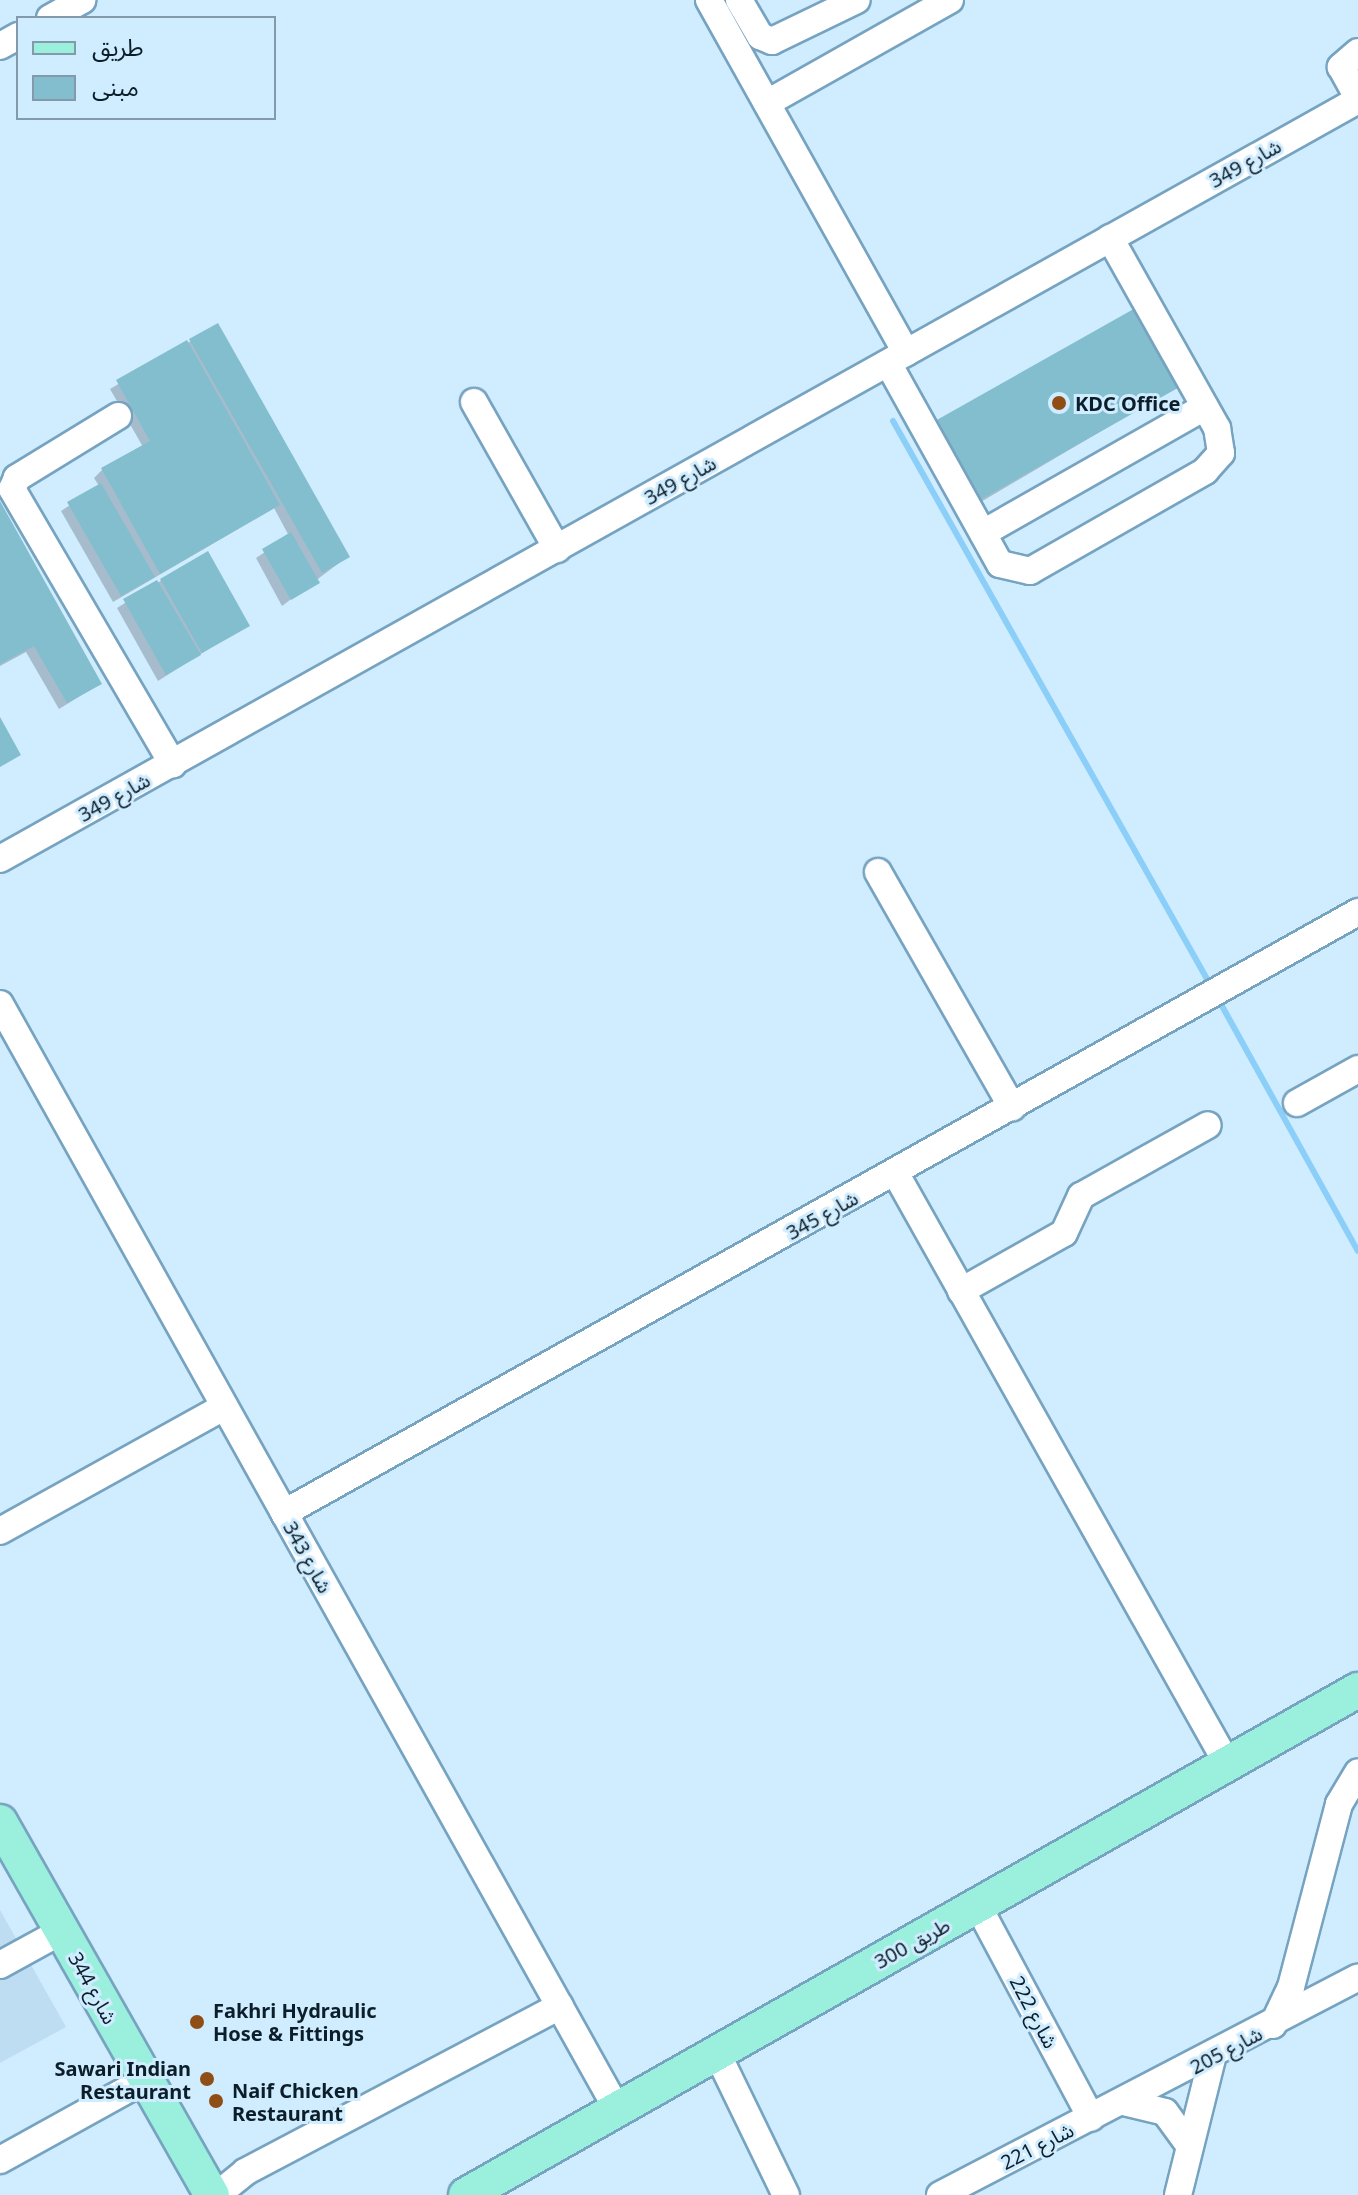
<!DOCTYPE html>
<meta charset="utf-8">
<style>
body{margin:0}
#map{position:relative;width:1358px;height:2195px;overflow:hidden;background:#d0ecff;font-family:"Noto Sans","Noto Sans Arabic",sans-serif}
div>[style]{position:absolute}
.built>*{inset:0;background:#beddf2}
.shadow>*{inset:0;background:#0003}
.stream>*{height:6px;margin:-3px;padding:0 3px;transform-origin:3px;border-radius:3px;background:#8bcff9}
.building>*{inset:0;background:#83bece}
.roads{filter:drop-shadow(2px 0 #76a3c0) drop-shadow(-2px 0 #76a3c0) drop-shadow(0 2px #76a3c0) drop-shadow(0 -2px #76a3c0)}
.minor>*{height:26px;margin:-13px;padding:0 13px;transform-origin:13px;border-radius:13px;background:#fff}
.major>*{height:34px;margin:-17px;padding:0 17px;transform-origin:17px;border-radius:17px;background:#9aefdd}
.dots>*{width:22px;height:22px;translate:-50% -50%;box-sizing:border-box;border:4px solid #d0ecff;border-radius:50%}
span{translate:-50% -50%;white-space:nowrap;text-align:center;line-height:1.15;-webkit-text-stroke:6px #d0ecff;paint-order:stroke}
.street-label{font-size:20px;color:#0c1e29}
.poi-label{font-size:20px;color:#0c1e29;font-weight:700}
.left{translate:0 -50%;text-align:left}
.right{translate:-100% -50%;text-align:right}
.legend{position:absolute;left:16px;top:16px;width:260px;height:104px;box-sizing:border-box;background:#d0ecff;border:2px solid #829aa9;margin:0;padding:10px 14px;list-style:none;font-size:24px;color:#0c1e29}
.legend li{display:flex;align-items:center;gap:16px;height:40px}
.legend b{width:40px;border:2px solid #829aa9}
</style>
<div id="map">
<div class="built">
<i style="clip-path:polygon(0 1910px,66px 2027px,0 2063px)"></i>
</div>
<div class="shadow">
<i style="clip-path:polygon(191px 341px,347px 557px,282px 606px,256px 558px,289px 536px,274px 508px,113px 602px,61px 511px,99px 486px,94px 478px,102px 470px,143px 447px,110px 389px)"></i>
<i style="clip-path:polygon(1181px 384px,969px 509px,926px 433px)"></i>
<i style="clip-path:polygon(0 505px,100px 684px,59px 709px,26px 652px,0 666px)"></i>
<i style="clip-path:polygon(162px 580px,247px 625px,158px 681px,117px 608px)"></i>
</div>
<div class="stream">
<i style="left:893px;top:421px;width:640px;rotate:60.63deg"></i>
<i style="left:1222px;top:1006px;width:280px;rotate:61deg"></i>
</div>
<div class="building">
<i style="clip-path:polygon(1139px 306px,1183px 385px,980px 500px,935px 421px)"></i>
<i style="clip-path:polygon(218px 323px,350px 557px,322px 573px,189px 339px)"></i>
<i style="clip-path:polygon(187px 340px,280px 505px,160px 574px,101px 468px,150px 441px,116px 380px)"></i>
<i style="clip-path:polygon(101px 483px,155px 577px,121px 596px,67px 502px)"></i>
<i style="clip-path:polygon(0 501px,102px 684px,67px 703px,34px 646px,0 664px)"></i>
<i style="clip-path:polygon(291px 532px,320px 583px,291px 600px,262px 549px)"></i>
<i style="clip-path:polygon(208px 551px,250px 626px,202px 653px,160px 579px)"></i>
<i style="clip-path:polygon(157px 580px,201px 655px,166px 675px,123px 599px)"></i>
<i style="clip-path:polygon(0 717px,21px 755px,0 767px)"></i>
</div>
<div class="roads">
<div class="minor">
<i style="left:709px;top:0;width:404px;rotate:60.8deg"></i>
<i style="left:739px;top:0;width:42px;rotate:59.7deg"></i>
<i style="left:760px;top:36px;width:13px;rotate:23deg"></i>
<i style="left:772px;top:41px;width:94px;rotate:-25.8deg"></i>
<i style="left:50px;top:18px;width:37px;rotate:-29deg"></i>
<i style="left:0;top:46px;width:21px;rotate:-29deg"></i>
<i style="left:1358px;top:52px;width:23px;rotate:139deg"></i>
<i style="left:1341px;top:67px;width:35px;rotate:61deg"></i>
<i style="left:767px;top:103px;width:210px;rotate:-29.4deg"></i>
<i style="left:888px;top:363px;width:230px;rotate:60.9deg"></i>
<i style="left:1000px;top:564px;width:31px;rotate:13deg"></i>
<i style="left:1030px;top:571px;width:202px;rotate:-29.7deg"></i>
<i style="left:1205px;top:471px;width:24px;rotate:-48deg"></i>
<i style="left:1221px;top:453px;width:25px;rotate:-99deg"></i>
<i style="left:1217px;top:428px;width:218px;rotate:-119.4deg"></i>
<i style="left:474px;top:402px;width:169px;rotate:60.5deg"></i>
<i style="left:118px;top:416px;width:119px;rotate:148.5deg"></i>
<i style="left:17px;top:478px;width:12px;rotate:114deg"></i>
<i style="left:12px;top:489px;width:319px;rotate:59.7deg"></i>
<i style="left:983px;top:533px;width:255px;rotate:-29.6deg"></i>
<i style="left:0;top:859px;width:1556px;rotate:-29.2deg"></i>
<i style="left:878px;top:872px;width:271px;rotate:60.3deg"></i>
<i style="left:0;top:1004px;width:1266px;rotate:60.82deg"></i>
<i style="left:1297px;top:1103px;width:70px;rotate:-29.1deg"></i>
<i style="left:896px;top:1174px;width:676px;rotate:60.67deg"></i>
<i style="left:961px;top:1291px;width:118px;rotate:-29.4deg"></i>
<i style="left:1064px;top:1233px;width:41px;rotate:-65.3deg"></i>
<i style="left:1081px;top:1196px;width:145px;rotate:-29.2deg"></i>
<i style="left:284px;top:1513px;width:1231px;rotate:-29.23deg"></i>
<i style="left:0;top:1531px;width:256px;rotate:-29deg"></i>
<i style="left:978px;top:1906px;width:240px;rotate:61.9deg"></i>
<i style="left:0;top:1965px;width:71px;rotate:-28.7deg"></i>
<i style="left:1273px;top:2025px;width:42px;rotate:-64.7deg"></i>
<i style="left:1291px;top:1987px;width:189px;rotate:-75.3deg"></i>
<i style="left:1339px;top:1804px;width:37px;rotate:-59deg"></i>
<i style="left:717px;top:2053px;width:158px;rotate:64.1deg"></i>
<i style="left:1124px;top:2102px;width:42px;rotate:13.7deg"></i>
<i style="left:1165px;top:2112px;width:41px;rotate:54deg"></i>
<i style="left:0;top:2160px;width:166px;rotate:-28.9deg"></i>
<i style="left:217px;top:2195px;width:36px;rotate:-39deg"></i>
<i style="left:245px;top:2172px;width:356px;rotate:-27.8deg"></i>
<i style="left:940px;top:2195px;width:471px;rotate:-27.5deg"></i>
<i style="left:1178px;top:2195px;width:140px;rotate:-76deg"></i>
</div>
<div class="major">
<i style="left:0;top:1822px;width:429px;rotate:60.4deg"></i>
<i style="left:466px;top:2195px;width:1025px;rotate:-29.52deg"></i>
</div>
</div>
<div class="dots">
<i style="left:1059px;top:403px;background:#8e4e16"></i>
<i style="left:197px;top:2022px;background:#8e4e16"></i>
<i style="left:207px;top:2079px;background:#8e4e16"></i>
<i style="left:216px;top:2101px;background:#8e4e16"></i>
</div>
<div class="street-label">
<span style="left:1245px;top:163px;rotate:-29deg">شارع 349</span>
<span style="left:680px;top:480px;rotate:-29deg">شارع 349</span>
<span style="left:114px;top:797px;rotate:-29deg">شارع 349</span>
<span style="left:822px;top:1215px;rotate:-29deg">شارع 345</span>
<span style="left:308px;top:1557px;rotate:61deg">شارع 343</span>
<span style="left:912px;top:1943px;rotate:-29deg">طريق 300</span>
<span style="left:93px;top:1988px;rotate:61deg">شارع 344</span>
<span style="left:1034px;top:2012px;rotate:62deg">شارع 222</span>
<span style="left:1226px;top:2050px;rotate:-28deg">شارع 205</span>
<span style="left:1037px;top:2146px;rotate:-27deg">شارع 221</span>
</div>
<div class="poi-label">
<span class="left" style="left:1075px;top:403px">KDC Office</span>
<span class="left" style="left:213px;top:2022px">Fakhri Hydraulic<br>Hose &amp; Fittings</span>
<span class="right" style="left:191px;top:2080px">Sawari Indian<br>Restaurant</span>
<span class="left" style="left:232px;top:2102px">Naif Chicken<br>Restaurant</span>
</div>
<ul class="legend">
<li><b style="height:10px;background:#9aefdd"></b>طريق</li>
<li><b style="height:22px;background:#83bece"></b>مبنى</li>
</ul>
</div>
